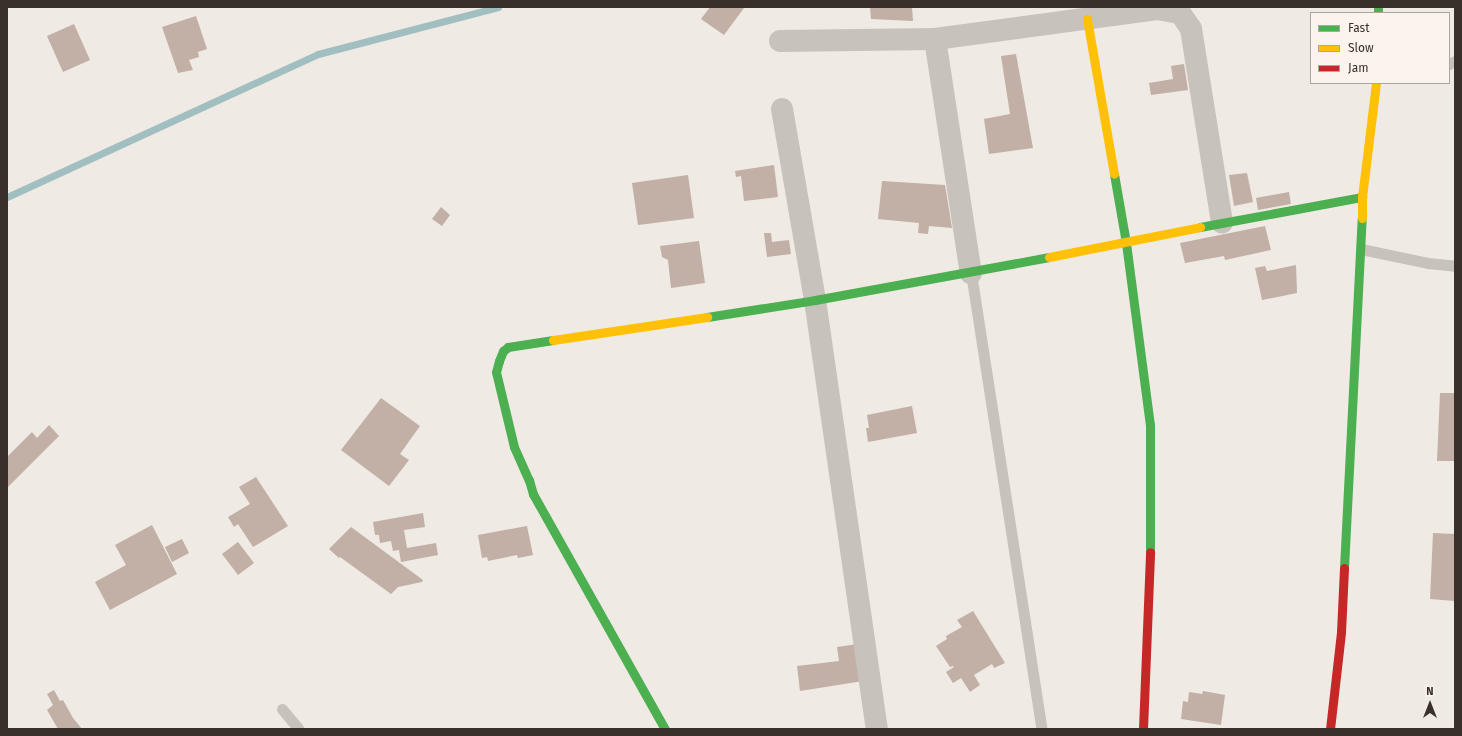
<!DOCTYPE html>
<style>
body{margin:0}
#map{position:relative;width:1462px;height:736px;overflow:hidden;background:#efeae4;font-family:"Fira Sans",sans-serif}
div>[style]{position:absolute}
.stream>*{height:7px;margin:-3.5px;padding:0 3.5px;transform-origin:3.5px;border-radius:3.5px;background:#a1bfc0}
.building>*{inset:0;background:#c2afa6}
.lane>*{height:11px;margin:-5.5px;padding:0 5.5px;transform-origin:5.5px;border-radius:5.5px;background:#c8c2bd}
.street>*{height:22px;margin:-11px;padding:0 11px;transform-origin:11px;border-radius:11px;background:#c8c2bd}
.fast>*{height:9px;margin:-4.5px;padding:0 4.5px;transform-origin:4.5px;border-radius:4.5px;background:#4caf50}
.slow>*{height:9px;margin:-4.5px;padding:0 4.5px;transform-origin:4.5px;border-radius:4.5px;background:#ffc107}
.jam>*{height:9px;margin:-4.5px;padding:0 4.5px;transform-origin:4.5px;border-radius:4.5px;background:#c62828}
span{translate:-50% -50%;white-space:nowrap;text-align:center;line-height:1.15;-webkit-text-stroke:3px #faf4ed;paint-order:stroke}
.frame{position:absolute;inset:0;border:8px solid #392f2b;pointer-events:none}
.legend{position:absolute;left:1310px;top:12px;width:140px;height:72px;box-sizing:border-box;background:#faf4ed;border:1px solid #ada59f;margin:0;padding:5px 7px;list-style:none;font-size:12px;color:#392f2b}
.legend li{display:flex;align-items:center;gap:8px;height:20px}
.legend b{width:20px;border:1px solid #ada59f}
.north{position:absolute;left:1410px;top:684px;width:40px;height:40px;-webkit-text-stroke:3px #faf4ed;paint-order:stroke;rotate:0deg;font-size:11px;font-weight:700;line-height:16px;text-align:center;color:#392f2b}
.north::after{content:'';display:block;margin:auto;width:14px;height:18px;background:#392f2b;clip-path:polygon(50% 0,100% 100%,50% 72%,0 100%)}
</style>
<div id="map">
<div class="stream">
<i style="left:7px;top:197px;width:342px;rotate:-24.7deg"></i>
<i style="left:318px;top:54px;width:186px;rotate:-14.6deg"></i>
</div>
<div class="building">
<i style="clip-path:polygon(710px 7px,743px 7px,744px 8px,724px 35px,701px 19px)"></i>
<i style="clip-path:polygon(870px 7px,912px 7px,913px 21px,871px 19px)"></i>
<i style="clip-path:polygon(196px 16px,207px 49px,198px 52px,199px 57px,189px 60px,193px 70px,178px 73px,162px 27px)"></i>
<i style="clip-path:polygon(74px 24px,90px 60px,63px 72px,47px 36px)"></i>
<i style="clip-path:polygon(1016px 54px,1033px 148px,989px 154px,984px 119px,1010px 114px,1001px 56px)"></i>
<i style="clip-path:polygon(1184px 64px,1188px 90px,1151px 95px,1149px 83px,1173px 79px,1171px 66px)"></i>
<i style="clip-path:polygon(774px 165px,778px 197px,744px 201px,741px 176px,736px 177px,735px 171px)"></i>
<i style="clip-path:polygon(1247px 173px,1253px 202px,1234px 206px,1229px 175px)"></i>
<i style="clip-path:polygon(688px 175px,694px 218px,638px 225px,632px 183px)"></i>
<i style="clip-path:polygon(882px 181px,945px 185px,952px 228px,929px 226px,928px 234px,918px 233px,919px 223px,878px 219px)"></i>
<i style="clip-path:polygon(1289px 192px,1291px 204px,1258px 210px,1256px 198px)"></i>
<i style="clip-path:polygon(441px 207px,450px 215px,442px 226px,432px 219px)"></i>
<i style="clip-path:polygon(1265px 226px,1271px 250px,1225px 260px,1224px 256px,1185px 263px,1180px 243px)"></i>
<i style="clip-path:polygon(764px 233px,771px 233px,772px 242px,789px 240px,791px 254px,767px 257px)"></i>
<i style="clip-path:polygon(699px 241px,705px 283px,671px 288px,668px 260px,662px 257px,660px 246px)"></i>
<i style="clip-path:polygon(1296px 265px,1297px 293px,1262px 300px,1255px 268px,1265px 266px,1267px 271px)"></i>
<i style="clip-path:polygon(1440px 393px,1455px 393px,1455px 461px,1437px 461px)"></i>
<i style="clip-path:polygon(381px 398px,420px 426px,400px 454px,409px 460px,389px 486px,341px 450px)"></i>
<i style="clip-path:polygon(912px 406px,917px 433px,868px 442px,866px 428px,869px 428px,867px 415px)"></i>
<i style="clip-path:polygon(49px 425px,59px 436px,7px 488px,7px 457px,32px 432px,37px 438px)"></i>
<i style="clip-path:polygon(256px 477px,288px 526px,253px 547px,238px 524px,234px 527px,228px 517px,250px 504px,239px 487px)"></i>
<i style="clip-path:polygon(423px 513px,425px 527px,404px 530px,407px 548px,436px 543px,438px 555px,401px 562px,399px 550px,393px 551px,391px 541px,380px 543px,379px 535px,375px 535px,373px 522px)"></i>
<i style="clip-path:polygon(152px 525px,177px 574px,110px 610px,95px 582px,126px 565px,115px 545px)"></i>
<i style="clip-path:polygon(527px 526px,533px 555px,518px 558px,517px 555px,488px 561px,487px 557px,482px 558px,478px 535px)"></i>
<i style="clip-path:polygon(351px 527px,423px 580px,422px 582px,398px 587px,391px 594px,340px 557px,339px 558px,329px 549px)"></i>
<i style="clip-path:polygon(1433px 533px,1455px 534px,1455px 601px,1430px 599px)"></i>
<i style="clip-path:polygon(182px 539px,189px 553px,172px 562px,165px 547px)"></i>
<i style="clip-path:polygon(238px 542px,254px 563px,238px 575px,222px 554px)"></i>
<i style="clip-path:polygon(973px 611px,1005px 663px,994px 668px,992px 664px,974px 675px,980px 685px,970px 692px,961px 678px,953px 683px,946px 672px,954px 667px,953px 666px,950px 667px,936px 646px,947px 639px,946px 636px,962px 627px,957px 620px)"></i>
<i style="clip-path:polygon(858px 644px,863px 681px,800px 691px,797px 666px,839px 661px,837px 647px)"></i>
<i style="clip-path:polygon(54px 690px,60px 701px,63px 700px,73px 718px,82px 729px,58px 729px,47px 710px,53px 705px,47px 694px)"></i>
<i style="clip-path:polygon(1203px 691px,1225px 695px,1221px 725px,1181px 719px,1183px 701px,1188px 702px,1189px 692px,1202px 694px)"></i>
</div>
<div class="lane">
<i style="left:1449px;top:64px;width:7px;rotate:-27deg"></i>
<i style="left:1361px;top:249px;width:68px;rotate:11.8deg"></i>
<i style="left:1428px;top:263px;width:27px;rotate:6deg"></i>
<i style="left:971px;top:273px;width:461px;rotate:81.2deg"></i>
<i style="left:282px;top:709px;width:26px;rotate:50deg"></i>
</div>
<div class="street">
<i style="left:935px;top:39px;width:237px;rotate:81.3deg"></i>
<i style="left:780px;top:41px;width:155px;rotate:-0.7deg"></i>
<i style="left:935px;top:39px;width:224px;rotate:-7.7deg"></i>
<i style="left:1157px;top:9px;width:23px;rotate:10deg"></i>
<i style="left:1180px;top:13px;width:19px;rotate:55deg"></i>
<i style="left:1191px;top:29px;width:196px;rotate:80.9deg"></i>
<i style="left:782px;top:109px;width:194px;rotate:80.2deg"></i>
<i style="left:815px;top:300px;width:433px;rotate:81.8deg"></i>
</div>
<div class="fast">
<i style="left:1378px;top:7px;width:6px;rotate:90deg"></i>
<i style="left:1114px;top:174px;width:70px;rotate:80.1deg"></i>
<i style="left:1126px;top:243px;width:184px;rotate:82.5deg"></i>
<i style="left:1150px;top:425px;width:127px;rotate:90deg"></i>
<i style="left:1200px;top:227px;width:165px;rotate:-10.5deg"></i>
<i style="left:707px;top:317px;width:109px;rotate:-8.9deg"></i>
<i style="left:815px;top:300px;width:238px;rotate:-10.4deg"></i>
<i style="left:553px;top:340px;width:46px;rotate:171.2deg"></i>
<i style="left:508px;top:347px;width:6px;rotate:141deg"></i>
<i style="left:503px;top:351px;width:11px;rotate:112deg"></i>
<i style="left:499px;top:361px;width:11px;rotate:105deg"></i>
<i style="left:496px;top:372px;width:77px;rotate:76.5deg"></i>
<i style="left:514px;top:447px;width:36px;rotate:66deg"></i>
<i style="left:529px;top:480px;width:15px;rotate:74deg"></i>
<i style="left:533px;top:494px;width:270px;rotate:60.7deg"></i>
<i style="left:1344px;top:568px;width:350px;rotate:-87.1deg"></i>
</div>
<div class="slow">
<i style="left:1087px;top:19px;width:157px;rotate:80.1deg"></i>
<i style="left:1362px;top:218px;width:21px;rotate:-90deg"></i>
<i style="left:1362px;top:197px;width:115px;rotate:-83deg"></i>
<i style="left:1049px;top:257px;width:154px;rotate:-11.2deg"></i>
<i style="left:553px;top:340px;width:156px;rotate:-8.5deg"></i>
</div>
<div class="jam">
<i style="left:1143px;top:729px;width:177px;rotate:-87.7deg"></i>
<i style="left:1330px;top:729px;width:98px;rotate:-83.5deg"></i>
<i style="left:1341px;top:632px;width:64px;rotate:-87.3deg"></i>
</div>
<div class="frame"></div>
<ul class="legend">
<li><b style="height:5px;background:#4caf50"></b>Fast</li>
<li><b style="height:5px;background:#ffc107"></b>Slow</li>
<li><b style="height:5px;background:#c62828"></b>Jam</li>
</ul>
<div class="north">N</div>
</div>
